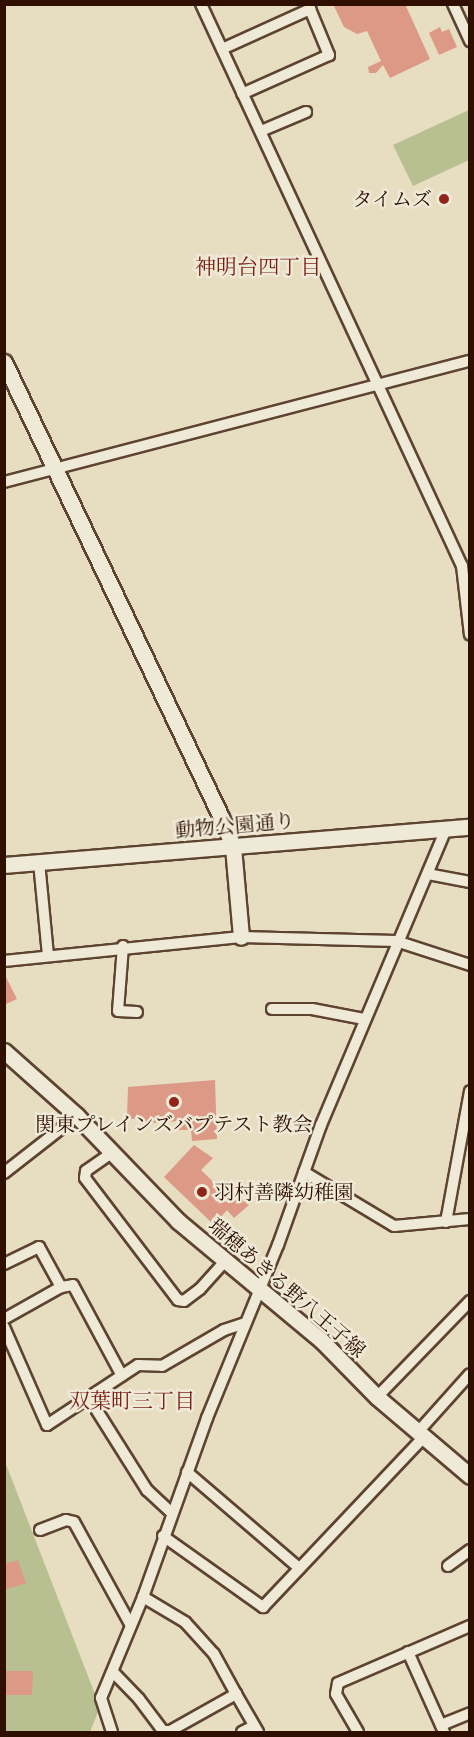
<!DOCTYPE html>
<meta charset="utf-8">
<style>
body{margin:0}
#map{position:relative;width:474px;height:1737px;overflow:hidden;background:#e7ddc1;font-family:Cardo,"Noto Serif JP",serif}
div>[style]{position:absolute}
.green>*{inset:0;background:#b8c091}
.building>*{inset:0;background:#dc9a86}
.roads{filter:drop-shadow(2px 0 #5d4330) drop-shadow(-2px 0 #5d4330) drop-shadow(0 2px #5d4330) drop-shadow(0 -2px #5d4330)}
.street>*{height:10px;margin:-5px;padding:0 5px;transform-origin:5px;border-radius:5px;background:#efe9d7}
.secondary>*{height:15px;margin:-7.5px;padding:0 7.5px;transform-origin:7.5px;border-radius:7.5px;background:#efe9d7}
.dots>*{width:16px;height:16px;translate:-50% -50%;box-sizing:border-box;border:3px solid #efe9d7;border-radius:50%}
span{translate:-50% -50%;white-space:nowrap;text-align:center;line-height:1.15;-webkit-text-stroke:5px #efe9d7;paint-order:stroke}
.poi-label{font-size:20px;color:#2f1000}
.right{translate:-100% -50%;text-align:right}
.left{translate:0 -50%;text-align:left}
.street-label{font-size:20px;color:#2f1000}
.neighbourhood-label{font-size:21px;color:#7a1f14}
.frame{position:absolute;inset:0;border:6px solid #2f1000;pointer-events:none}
</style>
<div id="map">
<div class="green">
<i style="clip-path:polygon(469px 110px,469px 160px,413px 186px,393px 145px)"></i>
<i style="clip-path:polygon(4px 1459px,100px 1707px,90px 1732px,5px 1732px)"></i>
</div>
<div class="building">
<i style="clip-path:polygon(333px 4px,405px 4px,430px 59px,390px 78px,383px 65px,376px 73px,369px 73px,368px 67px,381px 61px,367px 31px,357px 34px,344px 27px)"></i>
<i style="clip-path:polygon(440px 27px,442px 32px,449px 29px,457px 47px,439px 55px,429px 33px)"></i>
<i style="clip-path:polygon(4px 973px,17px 999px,4px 1005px)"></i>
<i style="clip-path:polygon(215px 1080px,217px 1139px,192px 1141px,191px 1130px,179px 1130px,179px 1121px,140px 1124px,140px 1120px,127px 1118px,128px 1087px)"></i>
<i style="clip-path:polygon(194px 1145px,213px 1158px,201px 1170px,234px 1202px,239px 1196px,249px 1205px,234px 1218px,227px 1210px,214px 1225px,164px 1177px)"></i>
<i style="clip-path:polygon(18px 1560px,26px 1583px,4px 1590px,4px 1564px)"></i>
<i style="clip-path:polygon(4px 1671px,33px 1671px,32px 1695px,4px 1695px)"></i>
</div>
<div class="roads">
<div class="street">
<i style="left:201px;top:4px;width:620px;rotate:65.09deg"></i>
<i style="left:462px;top:566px;width:69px;rotate:83.4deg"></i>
<i style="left:453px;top:4px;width:41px;rotate:65.3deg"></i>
<i style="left:222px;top:49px;width:97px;rotate:-24.4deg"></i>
<i style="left:310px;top:9px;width:50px;rotate:67.6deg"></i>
<i style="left:329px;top:55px;width:95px;rotate:155.9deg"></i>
<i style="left:261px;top:131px;width:49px;rotate:-22.9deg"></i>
<i style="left:4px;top:482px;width:481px;rotate:-14.6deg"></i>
<i style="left:39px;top:862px;width:94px;rotate:84.5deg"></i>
<i style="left:428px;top:874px;width:43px;rotate:10.8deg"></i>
<i style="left:123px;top:946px;width:65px;rotate:94.4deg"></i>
<i style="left:118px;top:1011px;width:19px;rotate:3deg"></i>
<i style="left:4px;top:961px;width:238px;rotate:-5.8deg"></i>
<i style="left:241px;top:937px;width:155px;rotate:1.5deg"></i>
<i style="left:396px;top:941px;width:78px;rotate:18deg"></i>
<i style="left:272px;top:1009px;width:40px"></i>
<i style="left:312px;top:1009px;width:53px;rotate:10.9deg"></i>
<i style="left:113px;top:1152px;width:33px;rotate:145deg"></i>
<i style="left:86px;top:1171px;width:7px;rotate:98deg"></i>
<i style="left:85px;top:1178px;width:153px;rotate:52.7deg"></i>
<i style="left:178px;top:1300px;width:6px;rotate:9deg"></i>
<i style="left:184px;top:1301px;width:20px;rotate:-37deg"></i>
<i style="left:200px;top:1289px;width:36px;rotate:-48deg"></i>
<i style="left:304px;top:1172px;width:105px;rotate:31deg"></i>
<i style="left:394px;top:1226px;width:76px;rotate:-5.3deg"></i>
<i style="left:4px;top:1173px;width:93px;rotate:-38deg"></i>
<i style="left:446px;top:1222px;width:133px;rotate:-79.6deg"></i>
<i style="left:4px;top:1264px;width:39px;rotate:-26deg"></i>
<i style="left:39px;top:1247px;width:46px;rotate:61.2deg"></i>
<i style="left:4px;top:1319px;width:65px;rotate:-29.3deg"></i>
<i style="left:61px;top:1287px;width:12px;rotate:-9deg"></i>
<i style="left:73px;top:1285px;width:103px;rotate:61.7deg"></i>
<i style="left:4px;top:1327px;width:107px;rotate:66.3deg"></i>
<i style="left:47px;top:1425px;width:109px;rotate:-33.4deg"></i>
<i style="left:138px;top:1365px;width:24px;rotate:2deg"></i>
<i style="left:162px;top:1366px;width:72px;rotate:-30.1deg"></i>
<i style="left:224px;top:1330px;width:20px;rotate:-18deg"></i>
<i style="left:377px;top:1397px;width:134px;rotate:-45.9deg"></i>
<i style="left:89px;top:1398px;width:109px;rotate:57.8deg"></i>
<i style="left:147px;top:1490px;width:34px;rotate:43deg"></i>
<i style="left:417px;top:1433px;width:79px;rotate:-48.1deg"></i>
<i style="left:187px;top:1472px;width:148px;rotate:40.6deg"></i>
<i style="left:40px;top:1530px;width:28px;rotate:-21deg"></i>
<i style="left:66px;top:1520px;width:8px;rotate:14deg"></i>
<i style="left:74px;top:1522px;width:116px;rotate:61.2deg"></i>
<i style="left:163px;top:1536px;width:123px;rotate:35.4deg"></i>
<i style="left:263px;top:1607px;width:233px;rotate:-46.6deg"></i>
<i style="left:448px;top:1566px;width:27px;rotate:-36deg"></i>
<i style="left:408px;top:1652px;width:88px;rotate:65.8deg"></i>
<i style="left:114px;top:1673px;width:36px;rotate:46deg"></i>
<i style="left:139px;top:1699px;width:40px;rotate:53deg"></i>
<i style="left:163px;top:1731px;width:7px"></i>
<i style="left:170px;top:1731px;width:76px;rotate:-29.3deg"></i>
<i style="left:236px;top:1694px;width:46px;rotate:-118.8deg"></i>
<i style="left:214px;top:1654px;width:43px;rotate:-132.2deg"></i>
<i style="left:185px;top:1622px;width:49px;rotate:-149.2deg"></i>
<i style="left:236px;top:1694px;width:44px;rotate:59.9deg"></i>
<i style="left:441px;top:1725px;width:31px;rotate:-22deg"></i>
<i style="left:112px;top:1732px;width:36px;rotate:-108deg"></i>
<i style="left:101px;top:1698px;width:109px;rotate:-67.4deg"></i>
<i style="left:143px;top:1597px;width:190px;rotate:-70.3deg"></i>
<i style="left:207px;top:1418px;width:187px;rotate:-67.7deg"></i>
<i style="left:278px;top:1245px;width:127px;rotate:-70.3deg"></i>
<i style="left:321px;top:1125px;width:321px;rotate:-67.1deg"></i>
<i style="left:242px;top:1732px;width:13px;rotate:-27deg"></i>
<i style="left:358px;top:1732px;width:44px;rotate:-120.1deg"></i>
<i style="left:336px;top:1694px;width:11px;rotate:-80deg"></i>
<i style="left:338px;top:1683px;width:144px;rotate:-23.4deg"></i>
</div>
<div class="secondary">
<i style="left:4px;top:362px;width:504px;rotate:64.5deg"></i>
<i style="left:221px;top:817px;width:32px;rotate:68deg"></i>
<i style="left:233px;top:847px;width:90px;rotate:84.9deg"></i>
<i style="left:4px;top:865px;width:468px;rotate:-4.7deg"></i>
<i style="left:4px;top:1051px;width:98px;rotate:41.7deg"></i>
<i style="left:77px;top:1116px;width:146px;rotate:46.1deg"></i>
<i style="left:178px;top:1221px;width:187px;rotate:39.8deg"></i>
<i style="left:322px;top:1341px;width:78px;rotate:45.5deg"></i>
<i style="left:377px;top:1397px;width:122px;rotate:40.3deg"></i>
</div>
</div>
<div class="dots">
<i style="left:444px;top:199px;background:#8f2418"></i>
<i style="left:174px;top:1102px;background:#8f2418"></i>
<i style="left:202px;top:1192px;background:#8f2418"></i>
</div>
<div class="poi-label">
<span class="right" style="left:432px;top:199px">タイムズ</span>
<span style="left:174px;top:1124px">関東プレインズバプテスト教会</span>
<span class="left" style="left:214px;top:1192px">羽村善隣幼稚園</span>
</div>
<div class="street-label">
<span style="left:235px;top:826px;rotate:-5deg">動物公園通り</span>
<span style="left:287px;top:1288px;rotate:41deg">瑞穂あきる野八王子線</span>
</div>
<div class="neighbourhood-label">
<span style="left:258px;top:268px">神明台四丁目</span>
<span style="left:132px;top:1402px">双葉町三丁目</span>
</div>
<div class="frame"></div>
</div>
